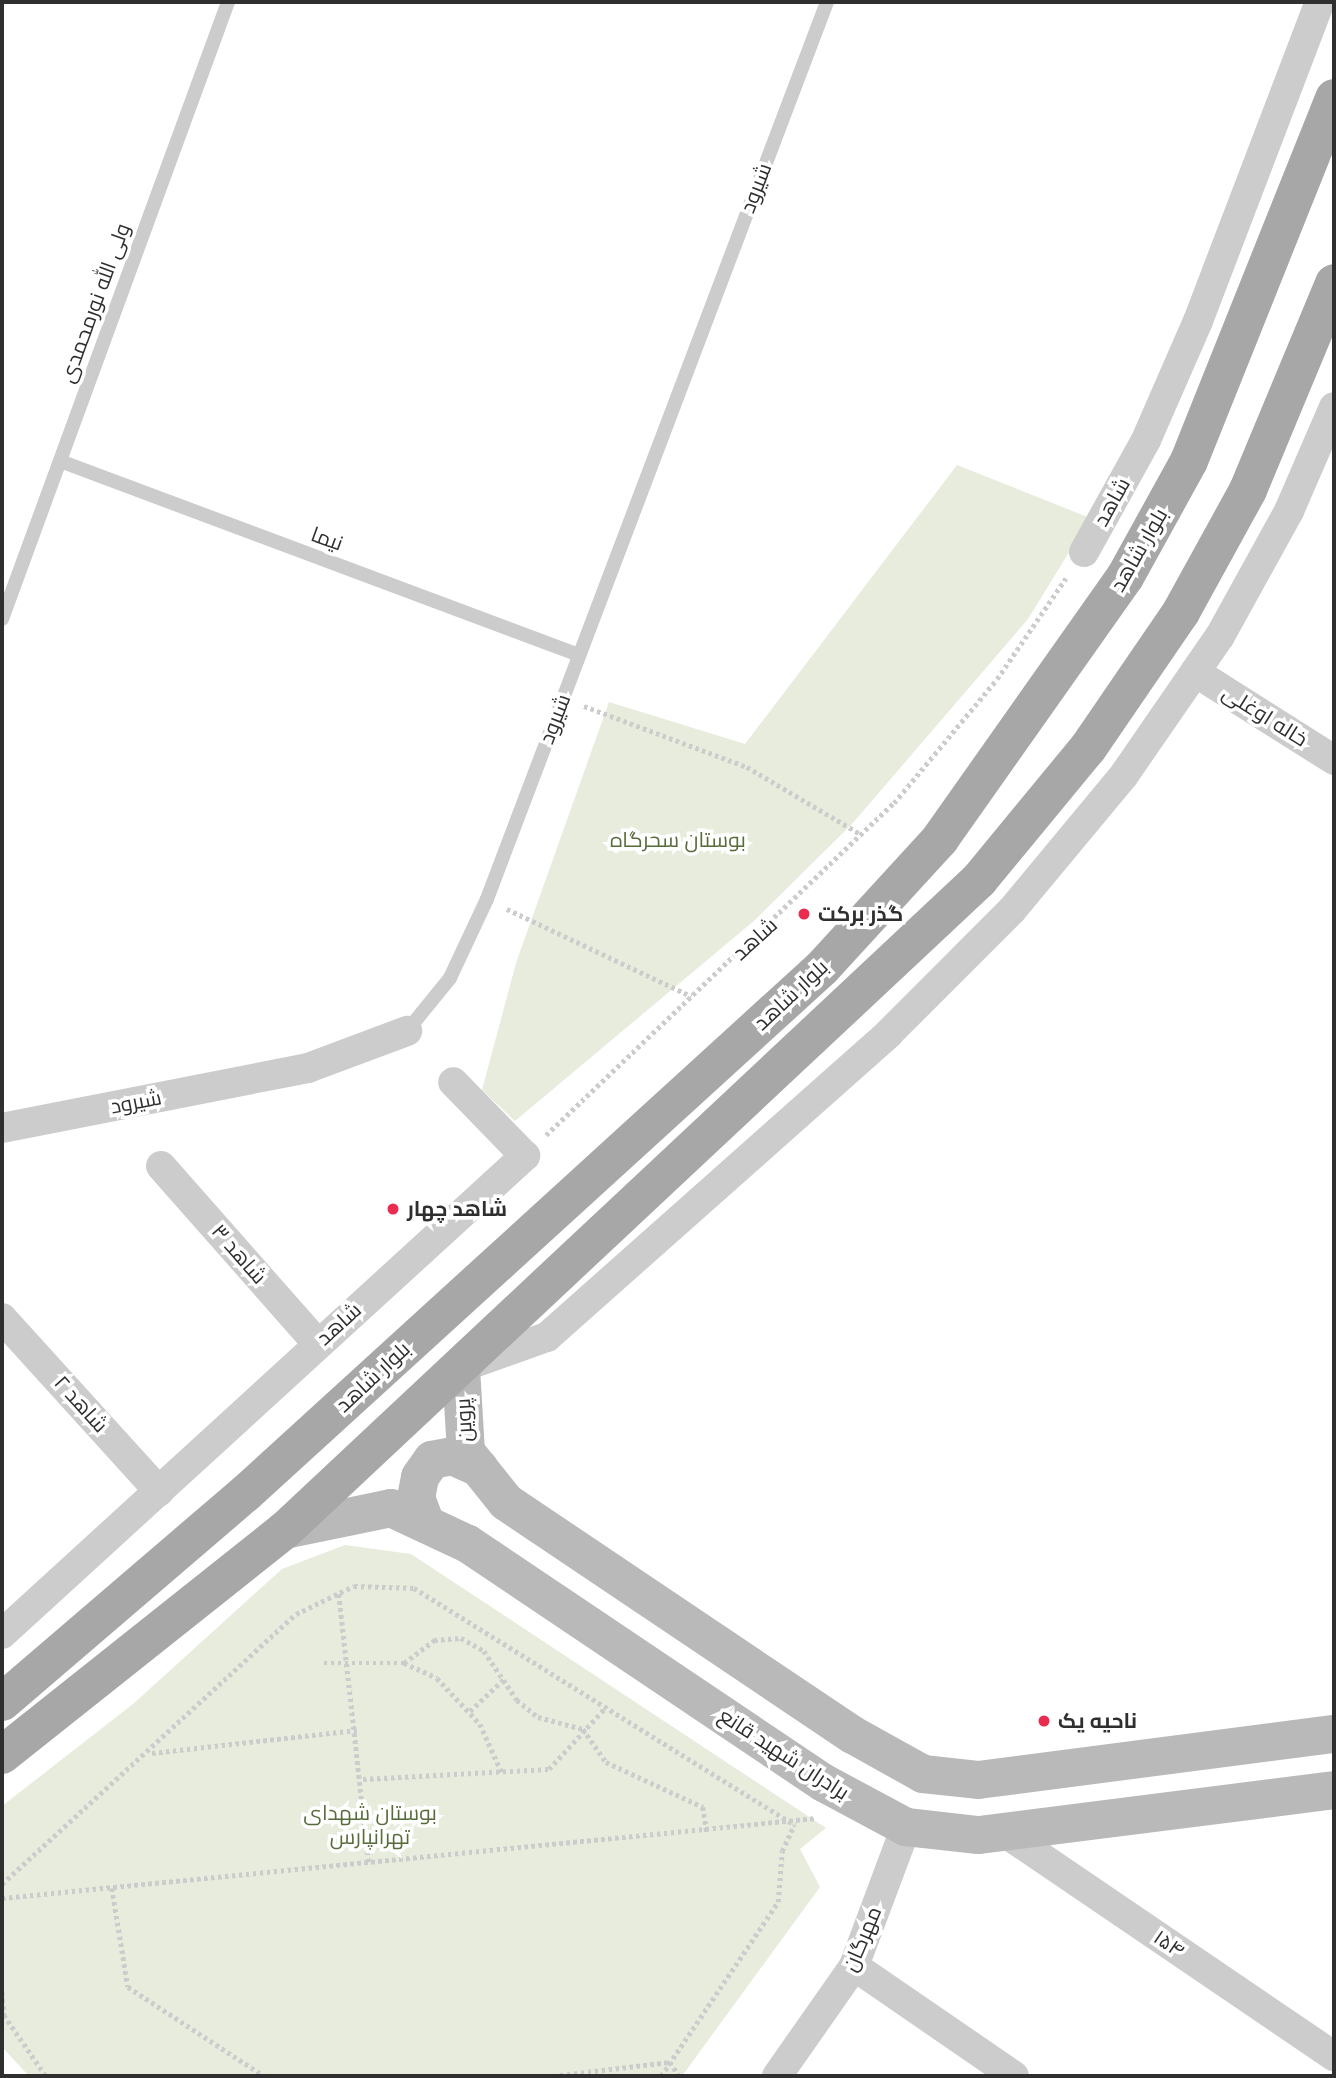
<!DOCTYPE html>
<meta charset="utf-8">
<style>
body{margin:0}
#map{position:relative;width:1336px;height:2078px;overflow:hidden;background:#fff;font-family:Raleway,Cairo,sans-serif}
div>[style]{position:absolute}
.green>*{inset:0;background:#e7ecdc}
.path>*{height:4.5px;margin-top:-2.25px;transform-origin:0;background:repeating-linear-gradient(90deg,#ccc 0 3.5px,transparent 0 7px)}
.service>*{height:14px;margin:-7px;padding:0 7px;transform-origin:7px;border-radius:7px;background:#ccc}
.minor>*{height:30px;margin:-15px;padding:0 15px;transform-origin:15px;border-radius:15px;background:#ccc}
.secondary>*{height:38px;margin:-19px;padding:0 19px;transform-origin:19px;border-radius:19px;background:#b9b9b9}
.primary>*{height:38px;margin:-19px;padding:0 19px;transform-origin:19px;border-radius:19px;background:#a7a7a7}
.dots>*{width:19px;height:19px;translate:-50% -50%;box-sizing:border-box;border:4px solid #fff;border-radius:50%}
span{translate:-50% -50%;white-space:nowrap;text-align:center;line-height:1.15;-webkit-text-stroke:7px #fff;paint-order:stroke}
.street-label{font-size:21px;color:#2f2f2f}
.park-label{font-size:21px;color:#576c3b}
.poi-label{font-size:21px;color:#2f2f2f;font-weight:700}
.left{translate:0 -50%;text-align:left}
.frame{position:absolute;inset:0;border:4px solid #2f2f2f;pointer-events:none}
</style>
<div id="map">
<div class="green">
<i style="clip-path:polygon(957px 465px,1090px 518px,1028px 619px,852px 824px,755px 920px,515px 1121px,482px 1090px,516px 963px,609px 702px,745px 744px)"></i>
<i style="clip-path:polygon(345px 1545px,411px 1554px,826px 1828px,800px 1849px,820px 1887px,682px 2076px,29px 2076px,2px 2047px,2px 1806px,133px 1704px,282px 1569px)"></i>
</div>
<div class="path">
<i style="left:584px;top:706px;width:174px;rotate:20.5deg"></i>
<i style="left:747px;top:767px;width:134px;rotate:30.6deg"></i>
<i style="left:507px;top:909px;width:204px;rotate:25.3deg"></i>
<i style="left:546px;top:1135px;width:481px;rotate:-43.7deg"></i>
<i style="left:894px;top:803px;width:161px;rotate:-50.3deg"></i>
<i style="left:997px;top:679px;width:122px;rotate:-55.7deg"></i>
<i style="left:339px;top:1594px;width:272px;rotate:83.7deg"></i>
<i style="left:324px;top:1663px;width:80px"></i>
<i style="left:404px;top:1663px;width:36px;rotate:24deg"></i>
<i style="left:437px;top:1678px;width:63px;rotate:46.9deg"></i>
<i style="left:480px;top:1724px;width:54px;rotate:65.8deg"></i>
<i style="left:404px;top:1663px;width:38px;rotate:-37deg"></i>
<i style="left:434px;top:1640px;width:27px;rotate:-4deg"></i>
<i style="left:461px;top:1638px;width:26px;rotate:29deg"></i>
<i style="left:484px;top:1651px;width:59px;rotate:56deg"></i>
<i style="left:517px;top:1700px;width:27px;rotate:39deg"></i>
<i style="left:538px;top:1717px;width:47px;rotate:14.9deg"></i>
<i style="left:583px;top:1729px;width:40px;rotate:55.1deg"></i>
<i style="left:606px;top:1762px;width:107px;rotate:24.9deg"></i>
<i style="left:703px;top:1807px;width:25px;rotate:81deg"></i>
<i style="left:470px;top:1711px;width:47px;rotate:-43.3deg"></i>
<i style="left:152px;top:1753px;width:206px;rotate:-6.4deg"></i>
<i style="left:363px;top:1779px;width:186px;rotate:-3.1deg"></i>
<i style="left:549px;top:1769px;width:84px;rotate:-47.4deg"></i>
<i style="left:2px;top:1884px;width:399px;rotate:-42.6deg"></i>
<i style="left:296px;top:1614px;width:64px;rotate:-25.8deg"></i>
<i style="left:354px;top:1586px;width:60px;rotate:1.9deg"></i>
<i style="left:414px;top:1588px;width:449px;rotate:31.9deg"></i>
<i style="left:112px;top:1888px;width:100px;rotate:80.8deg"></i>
<i style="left:128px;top:1987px;width:163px;rotate:33.2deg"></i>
<i style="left:2px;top:1898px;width:818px;rotate:-5.61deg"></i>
<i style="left:2px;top:1992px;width:23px;rotate:85deg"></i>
<i style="left:4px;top:2015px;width:74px;rotate:55.5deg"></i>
<i style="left:553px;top:2076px;width:118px;rotate:-6.8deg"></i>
<i style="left:670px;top:2062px;width:17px;rotate:57deg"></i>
<i style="left:661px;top:2076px;width:210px;rotate:-56.1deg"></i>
<i style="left:778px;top:1902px;width:51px;rotate:-85.5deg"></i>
<i style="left:782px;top:1851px;width:29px;rotate:-65deg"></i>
</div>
<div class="service">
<i style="left:60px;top:461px;width:554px;rotate:20.5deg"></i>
<i style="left:2px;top:619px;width:657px;rotate:-69.88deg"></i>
<i style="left:407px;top:1031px;width:68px;rotate:-50.9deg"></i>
<i style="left:450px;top:978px;width:87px;rotate:-64.9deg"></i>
<i style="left:487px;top:899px;width:959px;rotate:-69.24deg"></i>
</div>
<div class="minor">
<i style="left:1084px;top:552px;width:128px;rotate:-61deg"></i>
<i style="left:1146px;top:440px;width:130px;rotate:-66.4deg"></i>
<i style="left:1198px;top:321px;width:342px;rotate:-69.1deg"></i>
<i style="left:1195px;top:672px;width:165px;rotate:32.3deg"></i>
<i style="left:2px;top:1128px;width:312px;rotate:-11.1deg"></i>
<i style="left:308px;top:1068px;width:106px;rotate:-20.5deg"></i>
<i style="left:161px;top:1166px;width:236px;rotate:48.6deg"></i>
<i style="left:2px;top:1318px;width:234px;rotate:47.8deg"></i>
<i style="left:465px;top:1366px;width:87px;rotate:-19.5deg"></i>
<i style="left:547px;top:1337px;width:458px;rotate:-41.6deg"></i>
<i style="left:889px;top:1033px;width:174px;rotate:-45deg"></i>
<i style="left:1012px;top:910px;width:175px;rotate:-50.3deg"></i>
<i style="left:1124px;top:775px;width:169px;rotate:-55.4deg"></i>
<i style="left:1220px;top:636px;width:143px;rotate:-61.1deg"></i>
<i style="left:1289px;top:511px;width:113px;rotate:-66.6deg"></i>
<i style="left:2px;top:1634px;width:709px;rotate:-42.43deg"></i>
<i style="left:525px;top:1156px;width:103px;rotate:-134.2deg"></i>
<i style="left:1004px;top:1832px;width:399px;rotate:34.2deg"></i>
<i style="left:854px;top:1966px;width:194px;rotate:34.5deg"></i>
<i style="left:777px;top:2076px;width:134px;rotate:-55deg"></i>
<i style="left:854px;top:1966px;width:148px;rotate:-69.5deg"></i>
</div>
<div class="secondary">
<i style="left:461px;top:1368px;width:84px;rotate:86.6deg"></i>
<i style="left:466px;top:1452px;width:64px;rotate:51.3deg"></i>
<i style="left:506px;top:1502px;width:418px;rotate:33.9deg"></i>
<i style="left:853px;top:1735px;width:80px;rotate:29.1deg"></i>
<i style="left:923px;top:1774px;width:55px;rotate:6.2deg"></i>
<i style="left:978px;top:1780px;width:359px;rotate:-7.4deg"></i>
<i style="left:426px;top:1524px;width:28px;rotate:-111deg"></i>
<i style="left:416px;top:1498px;width:21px;rotate:-79deg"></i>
<i style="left:420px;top:1477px;width:21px;rotate:-55deg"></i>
<i style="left:432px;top:1460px;width:20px;rotate:-11deg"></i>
<i style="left:452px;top:1456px;width:30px;rotate:24deg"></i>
<i style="left:285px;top:1530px;width:108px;rotate:-11.7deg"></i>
<i style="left:391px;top:1508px;width:85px;rotate:25.1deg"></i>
<i style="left:468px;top:1544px;width:429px;rotate:33.9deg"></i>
<i style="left:824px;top:1783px;width:93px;rotate:28.2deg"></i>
<i style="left:906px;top:1827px;width:73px;rotate:6.3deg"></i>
<i style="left:979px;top:1835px;width:358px;rotate:-7.2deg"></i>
</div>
<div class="primary">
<i style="left:2px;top:1702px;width:321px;rotate:-40.6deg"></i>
<i style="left:246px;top:1493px;width:779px;rotate:-42.35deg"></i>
<i style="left:822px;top:968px;width:175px;rotate:-47.5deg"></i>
<i style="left:940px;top:839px;width:321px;rotate:-54.8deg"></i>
<i style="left:1125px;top:577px;width:132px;rotate:-61.1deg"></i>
<i style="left:1189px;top:461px;width:391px;rotate:-68.2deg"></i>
<i style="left:2px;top:1755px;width:362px;rotate:-38.5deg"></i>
<i style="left:285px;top:1530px;width:951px;rotate:-43.12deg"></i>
<i style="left:979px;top:880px;width:171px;rotate:-50.5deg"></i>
<i style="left:1088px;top:748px;width:165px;rotate:-55.6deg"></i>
<i style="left:1181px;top:612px;width:139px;rotate:-61.2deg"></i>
<i style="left:1248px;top:490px;width:224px;rotate:-67.4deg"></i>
</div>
<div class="dots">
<i style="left:804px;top:914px;background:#ea2c50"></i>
<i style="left:393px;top:1209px;background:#ea2c50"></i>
<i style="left:1044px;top:1721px;background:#ea2c50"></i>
</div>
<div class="street-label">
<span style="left:756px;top:188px;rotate:-69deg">شیرود</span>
<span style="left:95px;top:303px;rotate:-70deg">ولی الله نورمحمدی</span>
<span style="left:1112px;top:502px;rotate:-61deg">شاهد</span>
<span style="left:327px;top:539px;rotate:20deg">نیما</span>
<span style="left:1139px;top:550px;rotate:-60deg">بلوار شاهد</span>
<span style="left:1265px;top:716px;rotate:32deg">خاله اوغلی</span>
<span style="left:555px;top:719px;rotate:-69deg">شیرود</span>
<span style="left:755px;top:939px;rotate:-42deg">شاهد</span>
<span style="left:791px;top:995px;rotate:-43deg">بلوار شاهد</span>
<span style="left:136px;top:1102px;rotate:-11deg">شیرود</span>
<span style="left:239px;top:1254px;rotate:49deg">شاهد ۳</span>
<span style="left:339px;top:1324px;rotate:-42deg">شاهد</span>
<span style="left:373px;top:1377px;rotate:-43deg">بلوار شاهد</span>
<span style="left:81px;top:1404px;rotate:48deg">شاهد ۲</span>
<span style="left:464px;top:1420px;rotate:-93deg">پروین</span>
<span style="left:784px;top:1754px;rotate:33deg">برادران شهید قانع</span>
<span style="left:862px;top:1939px;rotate:-67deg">مهرگان</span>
<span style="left:1169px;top:1944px;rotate:34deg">۱۵۴</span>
</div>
<div class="park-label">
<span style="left:678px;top:840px">بوستان سحرگاه</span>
<span style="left:370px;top:1825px">بوستان شهدای<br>تهرانپارس</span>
</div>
<div class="poi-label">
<span class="left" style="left:818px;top:914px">گذر برکت</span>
<span class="left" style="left:407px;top:1209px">شاهد چهار</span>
<span class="left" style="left:1058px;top:1721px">ناحیه یک</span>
</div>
<div class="frame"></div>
</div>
